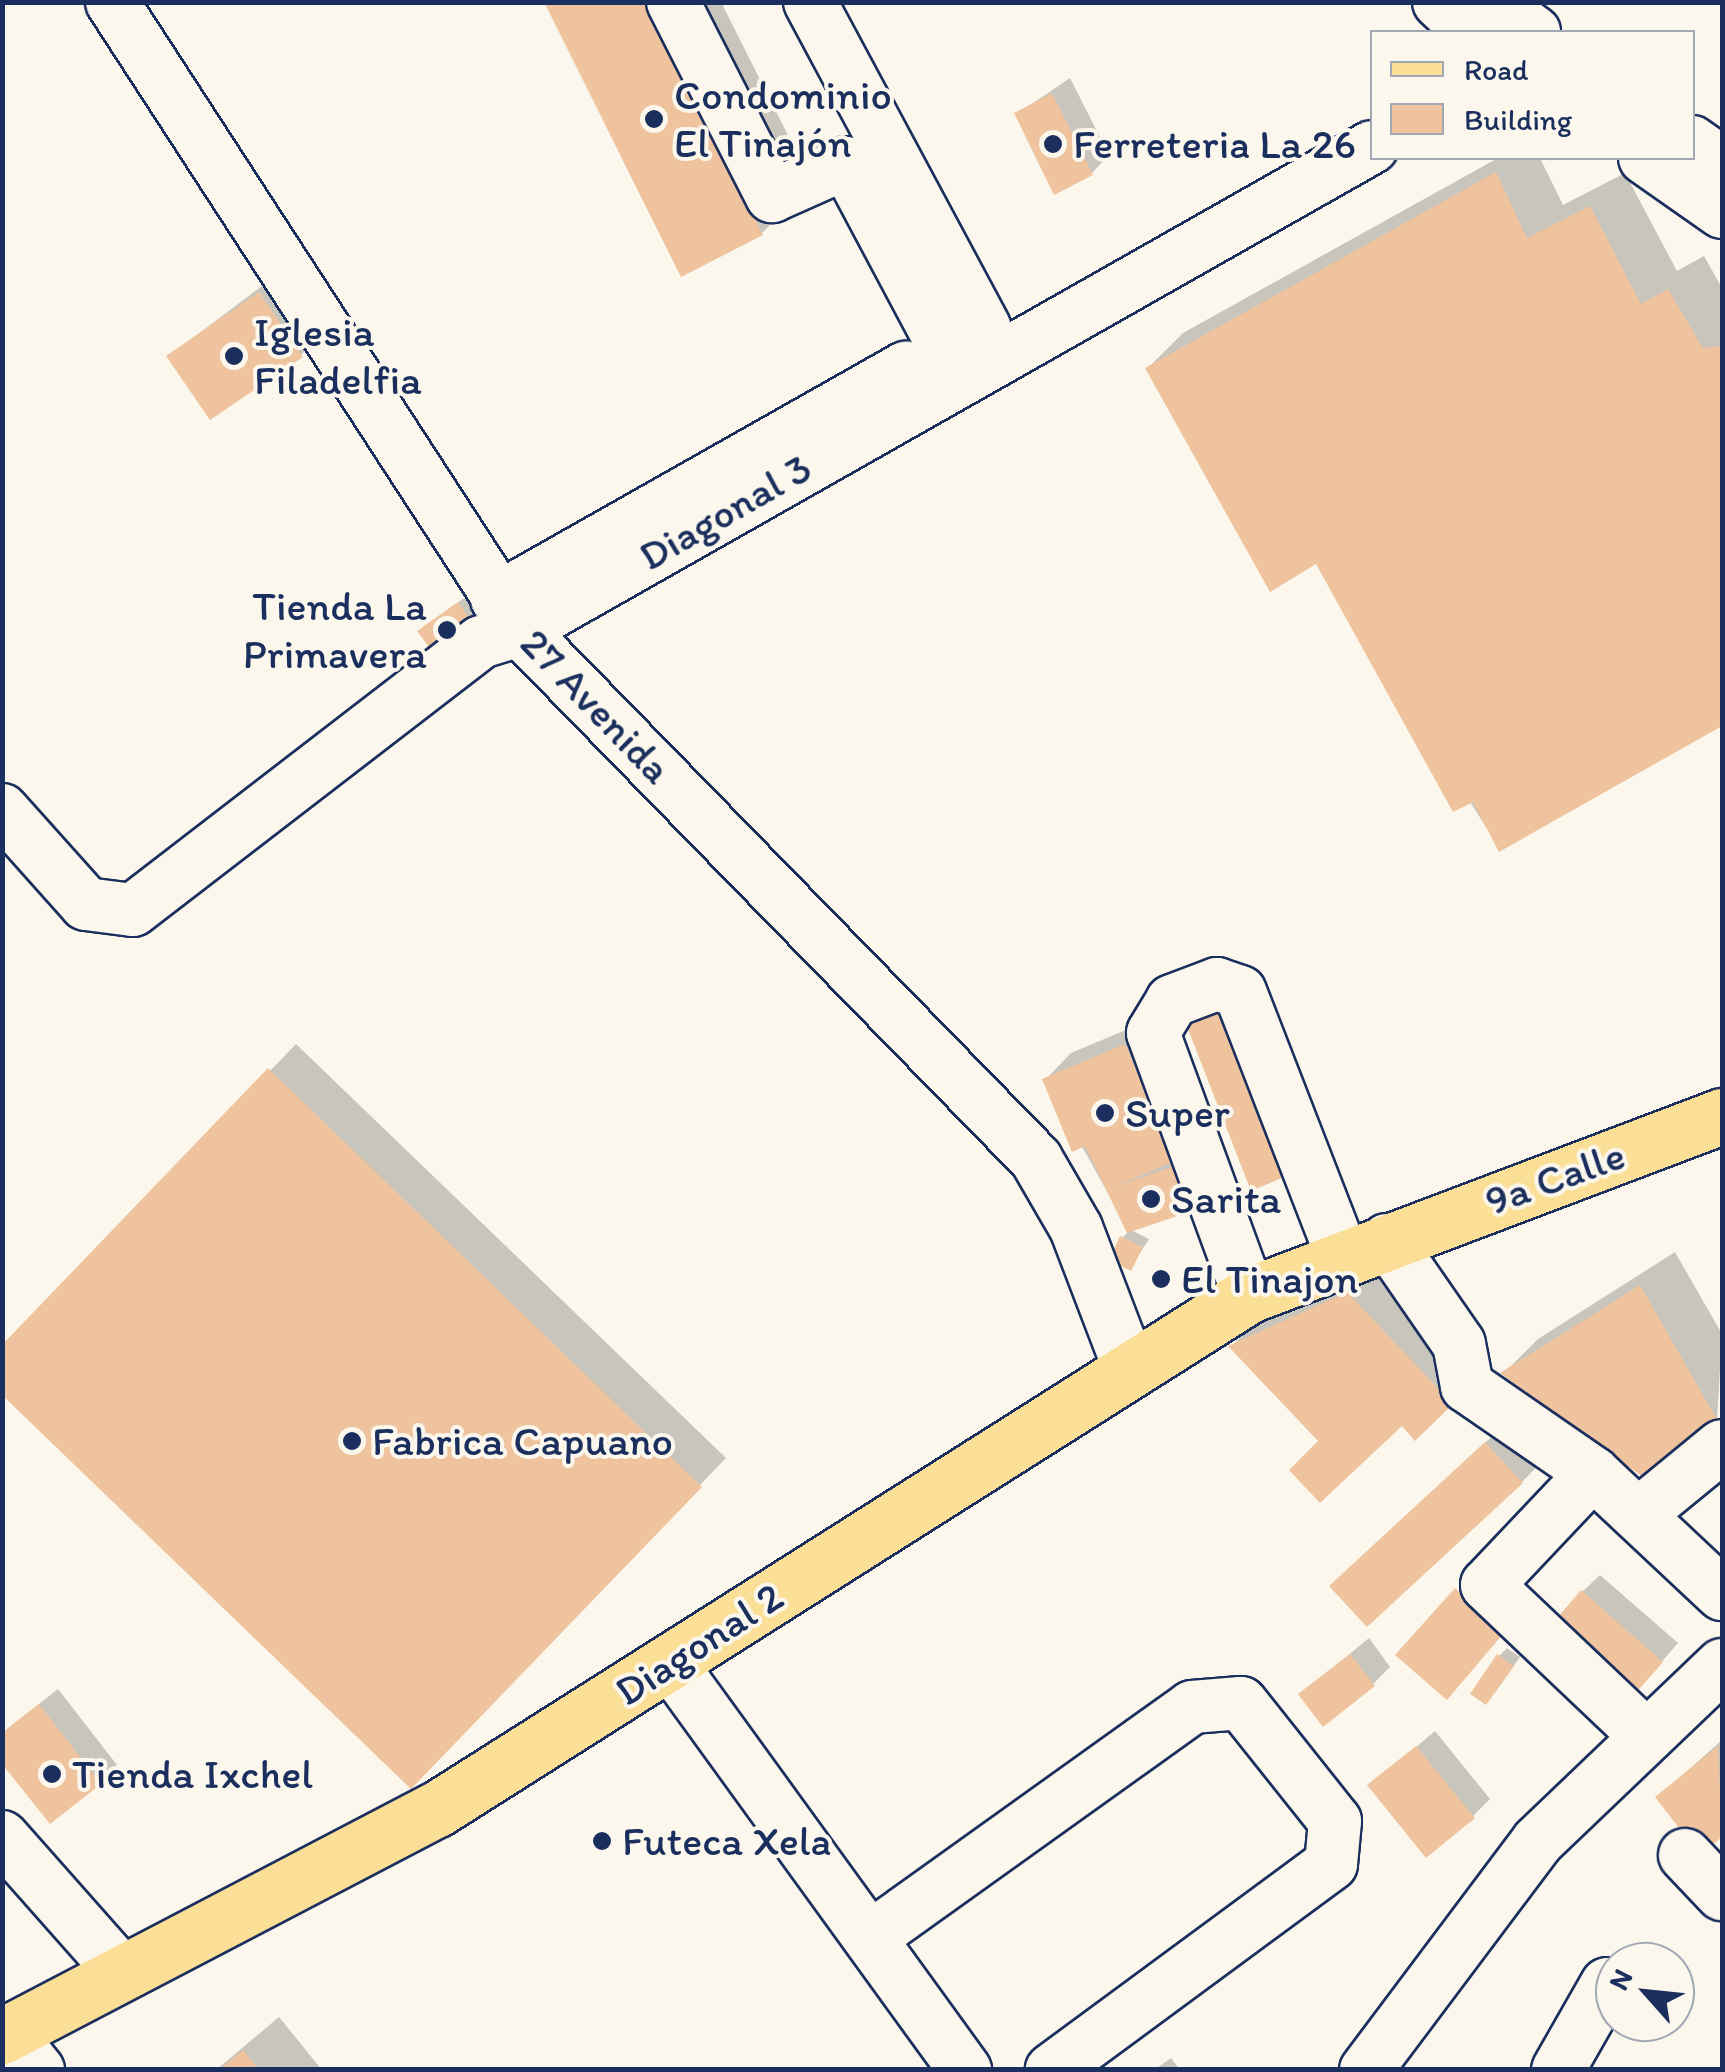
<!DOCTYPE html>
<meta charset="utf-8">
<style>
body{margin:0}
#map{position:relative;width:1725px;height:2072px;overflow:hidden;background:#fbf7ec;font-family:Itim,sans-serif}
div>[style]{position:absolute}
.shadow>*{inset:0;background:#0003}
.building>*{inset:0;background:#eec39d}
.roads{filter:drop-shadow(2px 0 #1b2f5e) drop-shadow(-2px 0 #1b2f5e) drop-shadow(0 2px #1b2f5e) drop-shadow(0 -2px #1b2f5e)}
.minor>*{height:52px;margin:-26px;padding:0 26px;transform-origin:26px;border-radius:26px;background:#fbf7ec}
.major>*{height:55px;margin:-27.5px;padding:0 27.5px;transform-origin:27.5px;border-radius:27.5px;background:#fbdf96}
.dots>*{width:28px;height:28px;translate:-50% -50%;box-sizing:border-box;border:5px solid #fbf7ec;border-radius:50%}
span{translate:-50% -50%;white-space:nowrap;text-align:center;line-height:1.15;-webkit-text-stroke:8px #fbf7ec;paint-order:stroke}
.poi-label{font-size:42px;color:#1b2f5e}
.left{translate:0 -50%;text-align:left}
.right{translate:-100% -50%;text-align:right}
.street-label{font-size:42px;color:#1b2f5e}
.frame{position:absolute;inset:0;border:5px solid #1b2f5e;pointer-events:none}
.legend{position:absolute;left:1370px;top:30px;width:325px;height:130px;box-sizing:border-box;background:#fbf7ec;border:2px solid #a1a7b3;margin:0;padding:12px 18px;list-style:none;font-size:30px;color:#1b2f5e}
.legend li{display:flex;align-items:center;gap:20px;height:50px}
.legend b{width:50px;border:2px solid #a1a7b3}
.north{position:absolute;left:1595px;top:1942px;width:100px;height:100px;box-sizing:border-box;background:#fbf7ec;border:2px solid #a1a7b3;border-radius:50%;rotate:297deg;font-size:28px;font-weight:700;line-height:40px;text-align:center;color:#1b2f5e}
.north::after{content:'';display:block;margin:auto;width:35px;height:45px;background:#1b2f5e;clip-path:polygon(50% 0,100% 100%,50% 72%,0 100%)}
</style>
<div id="map">
<div class="shadow">
<i style="clip-path:polygon(547px 2px,721px 2px,812px 183px,762px 233px)"></i>
<i style="clip-path:polygon(1070px 78px,1109px 155px,1092px 173px,1017px 114px)"></i>
<i style="clip-path:polygon(1498px 158px,1540px 158px,1563px 205px,1625px 173px,1677px 271px,1704px 256px,1722px 288px,1722px 723px,1500px 849px,1317px 561px,1148px 368px,1183px 333px)"></i>
<i style="clip-path:polygon(286px 268px,328px 329px,301px 355px,169px 356px)"></i>
<i style="clip-path:polygon(467px 596px,484px 619px,429px 623px)"></i>
<i style="clip-path:polygon(1152px 1019px,1194px 1149px,1129px 1229px,1149px 1239px,1130px 1268px,1122px 1238px,1129px 1231px,1045px 1080px,1071px 1053px)"></i>
<i style="clip-path:polygon(296px 1044px,726px 1458px,437px 1759px,2px 1349px)"></i>
<i style="clip-path:polygon(1675px 1252px,1722px 1334px,1717px 1421px,1504px 1373px,1538px 1339px)"></i>
<i style="clip-path:polygon(1383px 1258px,1486px 1368px,1402px 1423px,1321px 1441px,1232px 1346px,1266px 1311px)"></i>
<i style="clip-path:polygon(1513px 1417px,1548px 1455px,1522px 1482px,1359px 1559px)"></i>
<i style="clip-path:polygon(1600px 1575px,1678px 1643px,1651px 1674px,1582px 1592px)"></i>
<i style="clip-path:polygon(1369px 1638px,1390px 1667px,1373px 1684px,1301px 1694px)"></i>
<i style="clip-path:polygon(1507px 1648px,1520px 1657px,1494px 1694px,1499px 1656px)"></i>
<i style="clip-path:polygon(58px 1689px,117px 1765px,99px 1782px,2px 1733px)"></i>
<i style="clip-path:polygon(1435px 1731px,1490px 1799px,1473px 1816px,1371px 1785px)"></i>
<i style="clip-path:polygon(1722px 1740px,1722px 1833px,1701px 1851px,1658px 1797px)"></i>
<i style="clip-path:polygon(279px 2017px,322px 2070px,216px 2070px)"></i>
<i style="clip-path:polygon(1171px 2058px,1180px 2070px,1154px 2070px)"></i>
</div>
<div class="building">
<i style="clip-path:polygon(544px 2px,647px 2px,763px 235px,681px 277px)"></i>
<i style="clip-path:polygon(1052px 93px,1093px 175px,1054px 195px,1014px 113px)"></i>
<i style="clip-path:polygon(1496px 172px,1527px 238px,1590px 206px,1641px 304px,1668px 289px,1703px 348px,1722px 346px,1722px 726px,1499px 852px,1473px 802px,1453px 812px,1316px 564px,1270px 592px,1145px 368px)"></i>
<i style="clip-path:polygon(259px 292px,303px 357px,210px 420px,166px 356px)"></i>
<i style="clip-path:polygon(458px 602px,477px 629px,437px 658px,417px 631px)"></i>
<i style="clip-path:polygon(1227px 1008px,1292px 1174px,1251px 1191px,1186px 1024px)"></i>
<i style="clip-path:polygon(1125px 1044px,1174px 1161px,1117px 1186px,1177px 1165px,1192px 1211px,1127px 1233px,1085px 1146px,1072px 1152px,1042px 1079px)"></i>
<i style="clip-path:polygon(268px 1068px,702px 1487px,411px 1789px,2px 1395px,2px 1345px)"></i>
<i style="clip-path:polygon(1120px 1236px,1143px 1247px,1131px 1271px,1109px 1260px)"></i>
<i style="clip-path:polygon(1640px 1285px,1719px 1423px,1647px 1480px,1500px 1373px)"></i>
<i style="clip-path:polygon(1347px 1292px,1453px 1404px,1415px 1441px,1402px 1426px,1320px 1503px,1289px 1470px,1318px 1441px,1228px 1346px)"></i>
<i style="clip-path:polygon(1485px 1442px,1523px 1483px,1367px 1627px,1329px 1586px)"></i>
<i style="clip-path:polygon(1455px 1588px,1503px 1634px,1447px 1700px,1395px 1655px)"></i>
<i style="clip-path:polygon(1581px 1590px,1663px 1662px,1634px 1695px,1552px 1624px)"></i>
<i style="clip-path:polygon(1350px 1654px,1375px 1686px,1323px 1727px,1298px 1694px)"></i>
<i style="clip-path:polygon(1497px 1654px,1514px 1666px,1486px 1705px,1470px 1694px)"></i>
<i style="clip-path:polygon(39px 1704px,101px 1784px,50px 1824px,2px 1764px,2px 1733px)"></i>
<i style="clip-path:polygon(1416px 1746px,1475px 1818px,1426px 1858px,1367px 1785px)"></i>
<i style="clip-path:polygon(1718px 1746px,1722px 1837px,1700px 1855px,1655px 1797px)"></i>
<i style="clip-path:polygon(243px 2050px,259px 2070px,219px 2070px)"></i>
</div>
<div class="roads">
<div class="minor">
<i style="left:112px;top:2px;width:749px;rotate:56.99deg"></i>
<i style="left:520px;top:630px;width:739px;rotate:45.71deg"></i>
<i style="left:1036px;top:1159px;width:80px;rotate:59.9deg"></i>
<i style="left:1076px;top:1228px;width:146px;rotate:69.1deg"></i>
<i style="left:673px;top:2px;width:218px;rotate:63deg"></i>
<i style="left:772px;top:196px;width:81px;rotate:-24deg"></i>
<i style="left:846px;top:163px;width:208px;rotate:62deg"></i>
<i style="left:810px;top:2px;width:369px;rotate:61.8deg"></i>
<i style="left:1439px;top:2px;width:44px;rotate:43.2deg"></i>
<i style="left:1493px;top:2px;width:51px;rotate:36.2deg"></i>
<i style="left:1692px;top:142px;width:37px;rotate:35deg"></i>
<i style="left:1645px;top:158px;width:94px;rotate:35deg"></i>
<i style="left:497px;top:599px;width:470px;rotate:-29.5deg"></i>
<i style="left:2px;top:810px;width:126px;rotate:48.2deg"></i>
<i style="left:86px;top:904px;width:47px;rotate:7.3deg"></i>
<i style="left:133px;top:910px;width:439px;rotate:-37.6deg"></i>
<i style="left:481px;top:642px;width:41px;rotate:-17.1deg"></i>
<i style="left:520px;top:630px;width:979px;rotate:-29.55deg"></i>
<i style="left:1387px;top:1240px;width:126px;rotate:55.3deg"></i>
<i style="left:1459px;top:1344px;width:43px;rotate:79.2deg"></i>
<i style="left:1467px;top:1386px;width:153px;rotate:34.6deg"></i>
<i style="left:1593px;top:1473px;width:177px;rotate:43.2deg"></i>
<i style="left:1249px;top:1295px;width:279px;rotate:-110.1deg"></i>
<i style="left:1153px;top:1033px;width:37px;rotate:-59deg"></i>
<i style="left:1172px;top:1001px;width:48px;rotate:-20.7deg"></i>
<i style="left:1217px;top:984px;width:24px;rotate:19deg"></i>
<i style="left:1240px;top:992px;width:284px;rotate:68.8deg"></i>
<i style="left:1593px;top:1473px;width:154px;rotate:133.4deg"></i>
<i style="left:1487px;top:1585px;width:215px;rotate:43.5deg"></i>
<i style="left:1639px;top:1514px;width:107px;rotate:-39.3deg"></i>
<i style="left:670px;top:1663px;width:503px;rotate:54.06deg"></i>
<i style="left:2px;top:1837px;width:183px;rotate:48.5deg"></i>
<i style="left:1685px;top:1855px;width:54px;rotate:46.5deg"></i>
<i style="left:871px;top:1937px;width:395px;rotate:-35.6deg"></i>
<i style="left:1192px;top:1707px;width:49px;rotate:-4.7deg"></i>
<i style="left:1241px;top:1703px;width:151px;rotate:51.5deg"></i>
<i style="left:1335px;top:1821px;width:43px;rotate:95.3deg"></i>
<i style="left:1331px;top:1864px;width:347px;rotate:143.6deg"></i>
<i style="left:8px;top:2033px;width:48px;rotate:51deg"></i>
<i style="left:1366px;top:2070px;width:286px;rotate:-53.1deg"></i>
<i style="left:1538px;top:1841px;width:255px;rotate:-43.7deg"></i>
<i style="left:1558px;top:2070px;width:99px;rotate:-60.3deg"></i>
</div>
<div class="major">
<i style="left:2px;top:2036px;width:491px;rotate:-27.6deg"></i>
<i style="left:437px;top:1809px;width:961px;rotate:-32.33deg"></i>
<i style="left:1249px;top:1295px;width:506px;rotate:-20.73deg"></i>
</div>
</div>
<div class="dots">
<i style="left:654px;top:119px;background:#1b2f5e"></i>
<i style="left:1053px;top:144px;background:#1b2f5e"></i>
<i style="left:234px;top:356px;background:#1b2f5e"></i>
<i style="left:447px;top:630px;background:#1b2f5e"></i>
<i style="left:1105px;top:1113px;background:#1b2f5e"></i>
<i style="left:1151px;top:1199px;background:#1b2f5e"></i>
<i style="left:1161px;top:1279px;background:#1b2f5e"></i>
<i style="left:352px;top:1441px;background:#1b2f5e"></i>
<i style="left:52px;top:1774px;background:#1b2f5e"></i>
<i style="left:602px;top:1841px;background:#1b2f5e"></i>
</div>
<div class="poi-label">
<span class="left" style="left:674px;top:119px">Condominio<br>El Tinajón</span>
<span class="left" style="left:1073px;top:144px">Ferreteria La 26</span>
<span class="left" style="left:254px;top:356px">Iglesia<br>Filadelfia</span>
<span class="right" style="left:427px;top:630px">Tienda La<br>Primavera</span>
<span class="left" style="left:1125px;top:1113px">Super</span>
<span class="left" style="left:1171px;top:1199px">Sarita</span>
<span class="left" style="left:1181px;top:1279px">El Tinajon</span>
<span class="left" style="left:372px;top:1441px">Fabrica Capuano</span>
<span class="left" style="left:72px;top:1774px">Tienda Ixchel</span>
<span class="left" style="left:622px;top:1841px">Futeca Xela</span>
</div>
<div class="street-label">
<span style="left:725px;top:512px;rotate:-30deg">Diagonal 3</span>
<span style="left:596px;top:706px;rotate:46deg">27 Avenida</span>
<span style="left:1555px;top:1178px;rotate:-20deg">9a Calle</span>
<span style="left:699px;top:1644px;rotate:-33deg">Diagonal 2</span>
</div>
<div class="frame"></div>
<ul class="legend">
<li><b style="height:12px;background:#fbdf96"></b>Road</li>
<li><b style="height:28px;background:#eec39d"></b>Building</li>
</ul>
<div class="north">N</div>
</div>
